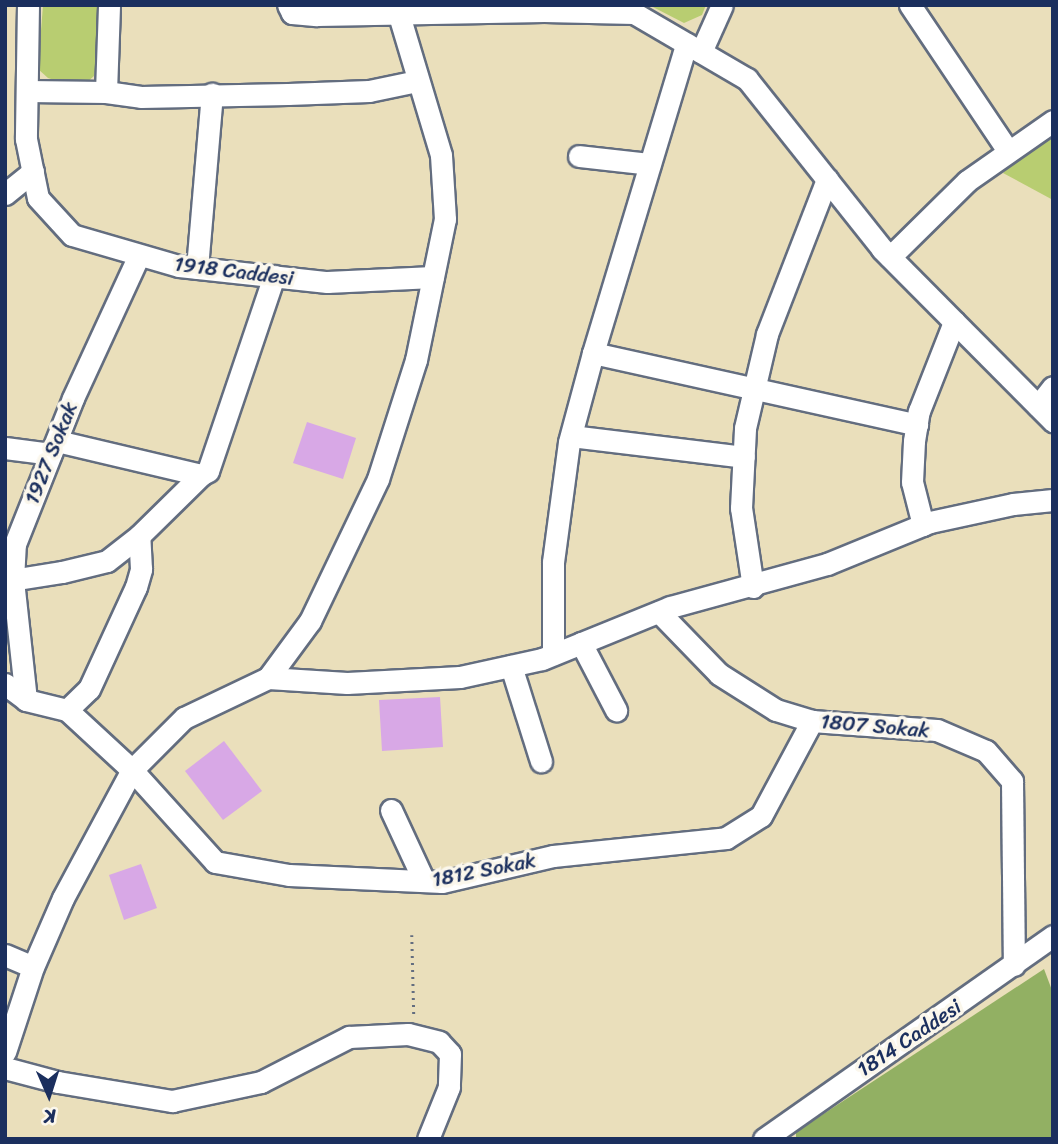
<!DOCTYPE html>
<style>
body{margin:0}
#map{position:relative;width:1058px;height:1144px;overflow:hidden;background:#eadfbb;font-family:Sriracha,sans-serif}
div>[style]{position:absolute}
.green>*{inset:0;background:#b8cd71}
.forest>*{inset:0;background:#92b063}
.building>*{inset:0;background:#d8a8e6}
.path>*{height:2.5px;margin-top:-1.25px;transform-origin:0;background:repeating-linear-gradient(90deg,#636d7f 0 2px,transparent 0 7px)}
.roads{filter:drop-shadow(2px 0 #636d7f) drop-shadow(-2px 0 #636d7f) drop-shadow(0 2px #636d7f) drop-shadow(0 -2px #636d7f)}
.minor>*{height:21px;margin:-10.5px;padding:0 10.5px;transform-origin:10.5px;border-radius:10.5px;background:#fff}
span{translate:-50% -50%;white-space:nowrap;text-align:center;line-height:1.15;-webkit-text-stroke:7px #fbf7ec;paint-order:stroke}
.street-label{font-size:21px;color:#1b2f5e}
.frame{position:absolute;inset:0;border:7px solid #1b2f5e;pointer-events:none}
.north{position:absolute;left:14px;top:1060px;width:70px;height:70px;-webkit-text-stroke:5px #fbf7ec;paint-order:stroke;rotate:177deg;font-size:19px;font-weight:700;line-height:28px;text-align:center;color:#1b2f5e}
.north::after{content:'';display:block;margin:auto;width:24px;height:32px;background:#1b2f5e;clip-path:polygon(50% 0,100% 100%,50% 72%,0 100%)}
</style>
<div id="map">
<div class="green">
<i style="clip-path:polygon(43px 5px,102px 5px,97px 62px,94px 76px,85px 84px,70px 85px,48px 78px,38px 69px)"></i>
<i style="clip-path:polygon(649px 5px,706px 5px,702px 15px,684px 23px)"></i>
<i style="clip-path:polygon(1053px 131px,1053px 200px,1003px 173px,1035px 142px)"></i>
</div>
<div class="forest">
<i style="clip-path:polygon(1044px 969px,1053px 993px,1053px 1139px,796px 1139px,796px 1132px)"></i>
</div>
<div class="building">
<i style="clip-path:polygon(307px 422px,356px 438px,343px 479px,293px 463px)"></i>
<i style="clip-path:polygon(440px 697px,443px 747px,382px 751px,379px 700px)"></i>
<i style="clip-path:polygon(224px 741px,262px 791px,223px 820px,185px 771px)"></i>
<i style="clip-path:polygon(141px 864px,157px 908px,124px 920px,109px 875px)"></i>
</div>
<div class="path">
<i style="left:412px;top:935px;width:83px;rotate:88.6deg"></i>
</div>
<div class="roads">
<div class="minor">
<i style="left:28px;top:5px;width:134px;rotate:90.9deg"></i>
<i style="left:26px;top:139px;width:60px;rotate:78.5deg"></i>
<i style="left:38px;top:198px;width:50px;rotate:47.4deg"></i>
<i style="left:72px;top:235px;width:111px;rotate:16.2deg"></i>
<i style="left:179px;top:266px;width:149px;rotate:6.2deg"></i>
<i style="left:327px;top:282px;width:106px;rotate:-2.7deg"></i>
<i style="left:288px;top:5px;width:9px;rotate:63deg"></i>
<i style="left:292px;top:13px;width:25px;rotate:5deg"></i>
<i style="left:317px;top:15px;width:227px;rotate:-1deg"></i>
<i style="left:544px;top:11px;width:90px;rotate:1.3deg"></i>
<i style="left:634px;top:13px;width:131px;rotate:30.3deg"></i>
<i style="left:747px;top:79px;width:217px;rotate:51.5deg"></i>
<i style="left:882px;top:249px;width:243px;rotate:45.2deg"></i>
<i style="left:910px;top:5px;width:176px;rotate:56.1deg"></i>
<i style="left:701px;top:52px;width:51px;rotate:-65.9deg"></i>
<i style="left:27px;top:91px;width:79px;rotate:0.7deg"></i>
<i style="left:106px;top:92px;width:35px;rotate:8deg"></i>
<i style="left:141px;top:97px;width:147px;rotate:-1.2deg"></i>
<i style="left:288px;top:94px;width:81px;rotate:-2.1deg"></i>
<i style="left:369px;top:91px;width:49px;rotate:-11.8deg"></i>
<i style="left:106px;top:92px;width:87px;rotate:-88deg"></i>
<i style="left:579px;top:156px;width:71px;rotate:6.4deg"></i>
<i style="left:5px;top:194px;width:36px;rotate:-39deg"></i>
<i style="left:890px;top:257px;width:108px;rotate:-44.6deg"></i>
<i style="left:967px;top:181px;width:105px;rotate:-34.9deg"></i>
<i style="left:197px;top:268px;width:175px;rotate:-85.1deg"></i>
<i style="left:593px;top:353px;width:332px;rotate:12.5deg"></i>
<i style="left:1038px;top:406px;width:24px;rotate:-52deg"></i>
<i style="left:571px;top:436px;width:174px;rotate:6.9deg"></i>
<i style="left:57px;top:441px;width:148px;rotate:13.3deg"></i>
<i style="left:201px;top:475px;width:8px;rotate:-30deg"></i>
<i style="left:208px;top:471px;width:206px;rotate:-71.3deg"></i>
<i style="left:5px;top:448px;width:46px;rotate:7.4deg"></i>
<i style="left:923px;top:525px;width:44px;rotate:-104.3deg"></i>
<i style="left:912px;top:482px;width:41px;rotate:-87.2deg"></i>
<i style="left:914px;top:441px;width:30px;rotate:-81deg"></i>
<i style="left:919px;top:411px;width:96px;rotate:-68.5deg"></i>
<i style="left:5px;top:581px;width:58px;rotate:-9deg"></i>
<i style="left:62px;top:572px;width:46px;rotate:-13.7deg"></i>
<i style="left:107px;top:561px;width:41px;rotate:-38deg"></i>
<i style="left:139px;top:536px;width:87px;rotate:-44.5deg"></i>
<i style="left:753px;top:587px;width:80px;rotate:-98.6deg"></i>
<i style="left:741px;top:508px;width:80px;rotate:-87.1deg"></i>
<i style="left:745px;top:428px;width:97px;rotate:-76.8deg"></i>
<i style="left:767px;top:334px;width:166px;rotate:-68.8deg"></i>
<i style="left:659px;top:612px;width:86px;rotate:45.9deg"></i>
<i style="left:719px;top:674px;width:67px;rotate:32.3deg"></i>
<i style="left:776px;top:710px;width:38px;rotate:17deg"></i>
<i style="left:812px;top:721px;width:125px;rotate:4.1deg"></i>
<i style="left:937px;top:730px;width:53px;rotate:23.2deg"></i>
<i style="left:986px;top:751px;width:40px;rotate:49deg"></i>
<i style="left:1012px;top:781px;width:184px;rotate:89.4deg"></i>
<i style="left:581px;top:643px;width:76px;rotate:62.4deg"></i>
<i style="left:553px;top:654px;width:92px;rotate:-90deg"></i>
<i style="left:553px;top:562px;width:121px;rotate:-82.4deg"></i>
<i style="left:569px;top:442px;width:92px;rotate:-74.9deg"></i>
<i style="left:593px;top:353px;width:323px;rotate:-73.2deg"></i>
<i style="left:511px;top:666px;width:100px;rotate:72.5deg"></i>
<i style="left:268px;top:678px;width:79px;rotate:3.6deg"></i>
<i style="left:347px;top:683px;width:113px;rotate:-3deg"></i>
<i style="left:460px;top:677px;width:84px;rotate:-12.4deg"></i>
<i style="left:542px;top:659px;width:138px;rotate:-22.1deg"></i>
<i style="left:670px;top:607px;width:163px;rotate:-15.3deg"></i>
<i style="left:827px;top:564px;width:111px;rotate:-22.2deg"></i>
<i style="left:930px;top:522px;width:85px;rotate:-12.2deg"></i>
<i style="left:1013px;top:504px;width:40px;rotate:-5.7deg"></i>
<i style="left:5px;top:684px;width:26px;rotate:37deg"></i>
<i style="left:26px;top:700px;width:42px;rotate:13.7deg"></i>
<i style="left:67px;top:710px;width:88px;rotate:42.7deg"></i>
<i style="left:132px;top:770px;width:124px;rotate:47.9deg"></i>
<i style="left:215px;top:862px;width:75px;rotate:10deg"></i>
<i style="left:289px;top:875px;width:153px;rotate:2.6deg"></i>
<i style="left:442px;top:882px;width:114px;rotate:-13.2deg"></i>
<i style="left:553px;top:856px;width:174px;rotate:-5.9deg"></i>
<i style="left:726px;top:838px;width:41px;rotate:-32.2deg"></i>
<i style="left:761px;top:816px;width:108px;rotate:-61.8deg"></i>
<i style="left:26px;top:700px;width:121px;rotate:-96.2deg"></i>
<i style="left:13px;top:580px;width:36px;rotate:-87deg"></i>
<i style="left:15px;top:544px;width:157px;rotate:-68.3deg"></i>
<i style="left:73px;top:398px;width:157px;rotate:-65.2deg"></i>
<i style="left:67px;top:710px;width:30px;rotate:-44deg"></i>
<i style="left:89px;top:689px;width:112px;rotate:-65.3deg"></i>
<i style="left:136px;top:587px;width:19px;rotate:-74deg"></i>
<i style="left:141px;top:569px;width:33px;rotate:-93deg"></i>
<i style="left:391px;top:810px;width:78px;rotate:65.1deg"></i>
<i style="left:5px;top:955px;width:30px;rotate:23deg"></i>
<i style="left:5px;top:1052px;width:89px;rotate:-71.8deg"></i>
<i style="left:33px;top:967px;width:75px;rotate:-66.5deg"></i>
<i style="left:63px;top:898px;width:145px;rotate:-61.7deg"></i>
<i style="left:132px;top:770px;width:74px;rotate:-45deg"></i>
<i style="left:184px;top:718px;width:93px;rotate:-25.5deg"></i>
<i style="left:268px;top:678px;width:71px;rotate:-53.6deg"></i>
<i style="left:310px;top:621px;width:157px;rotate:-64.4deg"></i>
<i style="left:378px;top:479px;width:125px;rotate:-72.3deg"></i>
<i style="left:416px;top:360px;width:144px;rotate:-78.4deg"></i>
<i style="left:445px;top:219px;width:64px;rotate:-93.6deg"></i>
<i style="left:441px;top:155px;width:157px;rotate:-106.7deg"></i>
<i style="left:5px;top:1068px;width:55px;rotate:14.8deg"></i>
<i style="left:58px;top:1082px;width:116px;rotate:9.5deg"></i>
<i style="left:172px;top:1101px;width:91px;rotate:-12.1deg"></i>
<i style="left:261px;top:1082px;width:99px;rotate:-27.1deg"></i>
<i style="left:349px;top:1037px;width:59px;rotate:-2.9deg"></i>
<i style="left:408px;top:1034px;width:32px;rotate:14deg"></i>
<i style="left:439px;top:1042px;width:16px;rotate:47deg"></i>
<i style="left:450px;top:1054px;width:33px;rotate:92deg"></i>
<i style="left:449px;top:1087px;width:56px;rotate:112deg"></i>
<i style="left:764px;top:1139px;width:353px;rotate:-35.1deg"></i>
</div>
</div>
<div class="street-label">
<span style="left:234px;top:271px;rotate:7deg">1918 Caddesi</span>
<span style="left:51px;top:453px;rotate:-68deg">1927 Sokak</span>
<span style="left:875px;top:726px;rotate:5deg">1807 Sokak</span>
<span style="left:484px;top:870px;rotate:-11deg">1812 Sokak</span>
<span style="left:909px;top:1038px;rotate:-34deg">1814 Caddesi</span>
</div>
<div class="frame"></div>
<div class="north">K</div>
</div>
